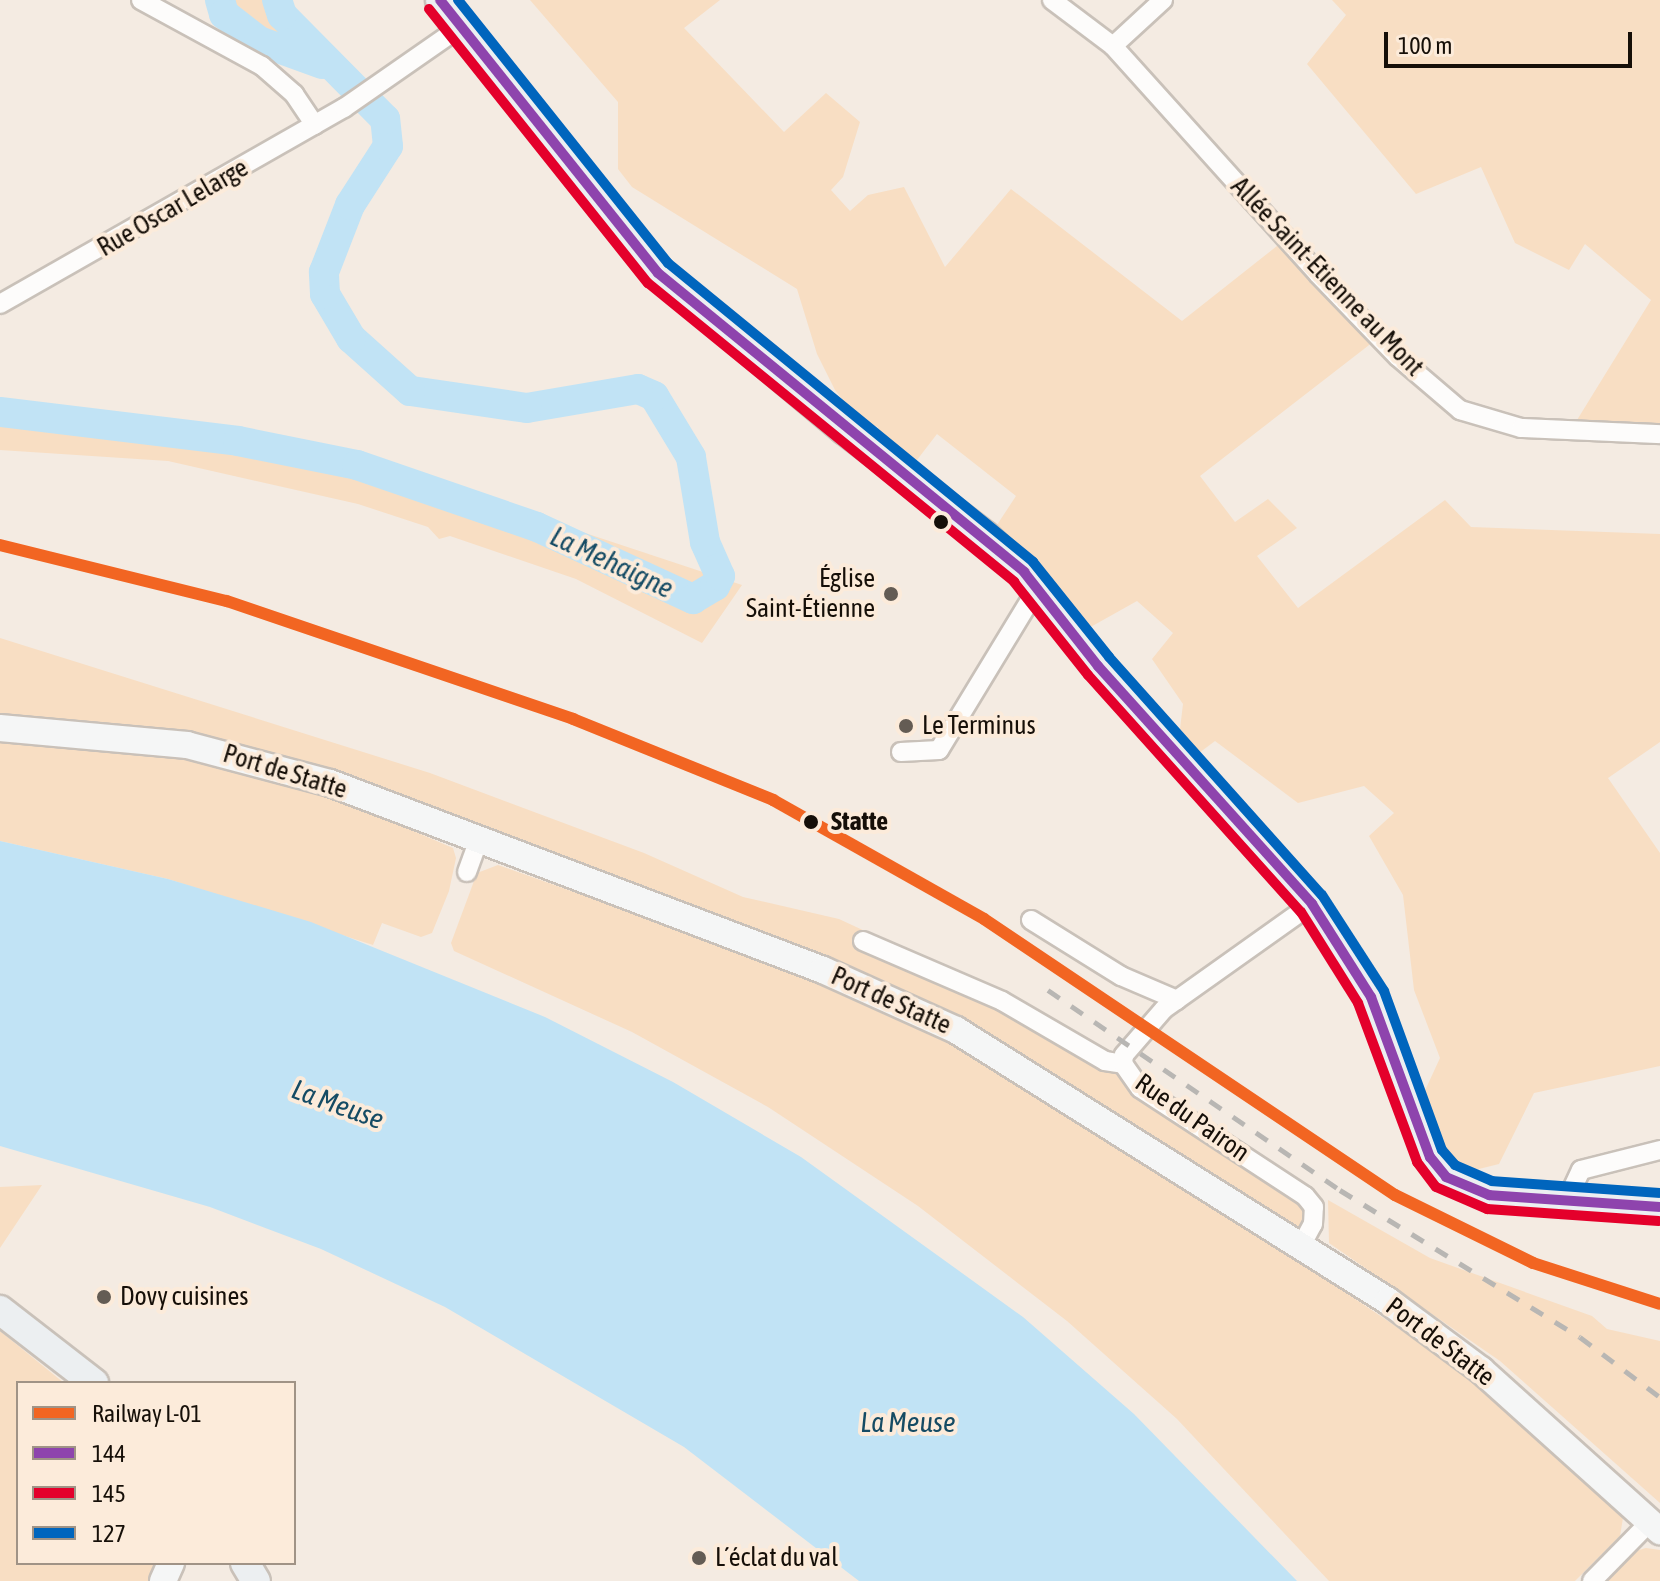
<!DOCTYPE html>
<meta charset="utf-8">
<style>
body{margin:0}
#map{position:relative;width:1660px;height:1581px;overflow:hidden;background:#f4ebe2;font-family:"Asap Condensed",sans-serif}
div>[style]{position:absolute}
.green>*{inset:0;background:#f8dec3}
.water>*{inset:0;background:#c1e3f5}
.river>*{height:30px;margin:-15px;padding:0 15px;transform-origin:15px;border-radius:15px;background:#c1e3f5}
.roads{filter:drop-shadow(2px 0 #c9c1b9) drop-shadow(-2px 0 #c9c1b9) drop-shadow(0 2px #c9c1b9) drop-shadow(0 -2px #c9c1b9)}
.street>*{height:18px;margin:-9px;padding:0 9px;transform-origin:9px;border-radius:9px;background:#fdfcfb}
.secondary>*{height:26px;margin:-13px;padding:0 13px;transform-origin:13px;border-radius:13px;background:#f5f6f6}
.primary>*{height:28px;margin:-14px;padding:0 14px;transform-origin:14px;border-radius:14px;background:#eceff1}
.rail>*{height:5px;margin-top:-2.5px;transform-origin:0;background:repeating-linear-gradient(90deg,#b8b6b3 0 14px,transparent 0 28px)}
.bus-1>*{height:10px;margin:-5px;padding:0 5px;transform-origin:5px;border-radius:5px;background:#8e44ad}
.bus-2>*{height:10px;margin:-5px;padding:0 5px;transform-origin:5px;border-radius:5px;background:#e4002b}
.bus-3>*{height:10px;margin:-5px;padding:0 5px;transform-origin:5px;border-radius:5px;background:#0065bd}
.rail-1>*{height:12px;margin:-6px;padding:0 6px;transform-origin:6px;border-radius:6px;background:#f26522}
.dots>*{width:22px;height:22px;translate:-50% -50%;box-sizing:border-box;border:4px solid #fcebda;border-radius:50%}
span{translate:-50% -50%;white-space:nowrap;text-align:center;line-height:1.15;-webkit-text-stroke:8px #fcebda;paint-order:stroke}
.street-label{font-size:26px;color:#160f08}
.poi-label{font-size:26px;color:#160f08}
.right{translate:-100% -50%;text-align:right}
.left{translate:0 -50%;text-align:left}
.stop-label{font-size:26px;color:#160f08;font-weight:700}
.water-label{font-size:28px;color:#154b64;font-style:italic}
.legend{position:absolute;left:16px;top:1381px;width:280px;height:184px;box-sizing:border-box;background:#fcebda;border:2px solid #a09386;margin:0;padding:10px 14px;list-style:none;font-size:24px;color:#160f08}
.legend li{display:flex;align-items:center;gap:16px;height:40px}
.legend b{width:40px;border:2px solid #a09386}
.scale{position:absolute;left:1384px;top:32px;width:248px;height:36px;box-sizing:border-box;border:4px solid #160f08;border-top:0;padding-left:10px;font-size:24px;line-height:28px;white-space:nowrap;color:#160f08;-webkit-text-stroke:6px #fcebda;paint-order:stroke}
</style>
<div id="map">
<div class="green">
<i style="clip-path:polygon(220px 0,277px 0,282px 16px,328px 66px,259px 41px,224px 14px)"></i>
<i style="clip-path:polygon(530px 0,720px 0,684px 28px,784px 132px,826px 93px,860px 122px,843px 177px,831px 190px,850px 211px,868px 195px,904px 187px,945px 267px,1011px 189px,1182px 321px,1282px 242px,1373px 342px,1200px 476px,1235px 522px,1268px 499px,1297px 528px,1257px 556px,1298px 608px,1445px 500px,1471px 527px,1660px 534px,1660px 742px,1608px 778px,1660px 853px,1660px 1066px,1534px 1093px,1499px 1164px,1467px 1172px,1442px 1154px,1422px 1097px,1440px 1058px,1414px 990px,1403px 895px,1369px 836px,1394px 813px,1364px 786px,1298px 803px,1215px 741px,1199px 753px,1180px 729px,1183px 704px,1152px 659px,1173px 633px,1137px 601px,1087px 629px,1041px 576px,991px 534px,1016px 496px,937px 434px,910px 469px,879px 445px,878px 427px,857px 418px,835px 390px,817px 354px,797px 289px,632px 187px,618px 169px,618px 102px)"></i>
<i style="clip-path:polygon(1332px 0,1660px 0,1660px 434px,1581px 433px,1577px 420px,1651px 300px,1585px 244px,1569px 270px,1515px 243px,1481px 167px,1416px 194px,1307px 64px,1346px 15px)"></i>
<i style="clip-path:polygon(0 406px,272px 439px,362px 459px,742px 585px,702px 643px,576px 579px,450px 536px,439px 539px,428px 527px,358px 504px,168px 461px,0 450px)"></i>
<i style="clip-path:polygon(0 638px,430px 773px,644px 853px,743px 897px,839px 919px,867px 932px,863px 940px,1126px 1072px,1314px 1207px,1300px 1248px,956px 1029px,332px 772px,189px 735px,0 713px)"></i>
<i style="clip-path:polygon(0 742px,190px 755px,336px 798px,453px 848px,456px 858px,449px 891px,432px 933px,421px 937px,382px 923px,373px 945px,168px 879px,0 841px)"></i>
<i style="clip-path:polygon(498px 865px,801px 973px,927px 1027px,1115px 1138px,1470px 1376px,1615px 1504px,1623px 1518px,1620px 1536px,1575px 1581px,1329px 1581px,1177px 1419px,1067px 1321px,918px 1206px,768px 1107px,632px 1032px,454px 951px,451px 943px,477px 873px)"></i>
<i style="clip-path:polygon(42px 1185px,0 1248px,0 1187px)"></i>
<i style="clip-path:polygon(1328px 1200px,1430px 1258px,1592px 1316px,1607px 1329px,1660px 1341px,1660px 1503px,1500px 1361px,1329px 1243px)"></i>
<i style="clip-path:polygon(0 1331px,64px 1383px,18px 1383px,18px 1563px,163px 1563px,154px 1581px,0 1581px)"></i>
<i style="clip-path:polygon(1646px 1548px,1660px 1550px,1660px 1581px,1602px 1581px,1629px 1553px)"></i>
</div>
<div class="water">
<i style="clip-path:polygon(0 841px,168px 879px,311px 922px,545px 1017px,673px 1082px,801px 1157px,1023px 1317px,1134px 1414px,1297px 1581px,859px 1581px,684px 1447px,445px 1307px,321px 1249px,210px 1207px,0 1146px)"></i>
</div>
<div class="river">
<i style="left:220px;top:0;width:15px;rotate:74deg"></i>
<i style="left:224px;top:14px;width:44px;rotate:37.6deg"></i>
<i style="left:259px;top:41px;width:67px;rotate:20.1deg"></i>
<i style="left:0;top:412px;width:240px;rotate:6.9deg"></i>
<i style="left:238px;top:441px;width:121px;rotate:11.4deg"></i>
<i style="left:357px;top:465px;width:190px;rotate:19deg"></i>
<i style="left:537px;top:527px;width:172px;rotate:24.8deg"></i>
<i style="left:693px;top:599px;width:26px;rotate:-31deg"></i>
<i style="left:715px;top:586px;width:11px;rotate:-63deg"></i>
<i style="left:720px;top:576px;width:37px;rotate:-114deg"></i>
<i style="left:705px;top:542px;width:86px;rotate:-99.4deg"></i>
<i style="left:691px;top:457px;width:71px;rotate:-121.2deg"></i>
<i style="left:654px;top:396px;width:17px;rotate:-156deg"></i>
<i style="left:638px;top:389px;width:113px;rotate:170.3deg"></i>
<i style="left:527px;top:408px;width:118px;rotate:-171.7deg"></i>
<i style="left:410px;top:391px;width:79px;rotate:-138.1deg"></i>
<i style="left:351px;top:338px;width:51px;rotate:-120.6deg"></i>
<i style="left:325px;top:294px;width:22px;rotate:-93deg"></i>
<i style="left:324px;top:272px;width:72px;rotate:-68.8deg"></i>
<i style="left:350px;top:205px;width:70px;rotate:-57.2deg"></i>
<i style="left:388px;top:146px;width:27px;rotate:-96deg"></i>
<i style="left:385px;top:119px;width:146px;rotate:-134.7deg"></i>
<i style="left:282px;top:15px;width:16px;rotate:-108deg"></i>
</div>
<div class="roads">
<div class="street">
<i style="left:141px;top:0;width:138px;rotate:28.6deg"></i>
<i style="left:262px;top:66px;width:43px;rotate:41.2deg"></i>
<i style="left:294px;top:94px;width:37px;rotate:56deg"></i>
<i style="left:1052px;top:0;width:76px;rotate:37deg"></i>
<i style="left:1113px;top:46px;width:307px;rotate:48deg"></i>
<i style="left:1318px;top:274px;width:115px;rotate:46.1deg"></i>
<i style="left:1398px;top:357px;width:82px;rotate:40.5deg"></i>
<i style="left:1460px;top:410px;width:64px;rotate:16.4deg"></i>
<i style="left:1521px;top:428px;width:139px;rotate:2.5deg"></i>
<i style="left:1113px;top:46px;width:68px;rotate:-42.6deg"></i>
<i style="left:0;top:304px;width:396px;rotate:-29.7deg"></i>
<i style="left:344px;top:108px;width:140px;rotate:-34.8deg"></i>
<i style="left:901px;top:752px;width:38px;rotate:-3deg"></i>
<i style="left:939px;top:750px;width:188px;rotate:-58.7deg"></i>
<i style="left:467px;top:872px;width:32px;rotate:-70deg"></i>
<i style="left:1031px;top:920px;width:106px;rotate:31.9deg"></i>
<i style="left:1121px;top:976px;width:61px;rotate:23.2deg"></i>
<i style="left:863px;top:941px;width:151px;rotate:23.3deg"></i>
<i style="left:1002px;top:1001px;width:119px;rotate:30.2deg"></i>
<i style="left:1105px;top:1061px;width:18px;rotate:9deg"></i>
<i style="left:1567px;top:1200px;width:33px;rotate:-65deg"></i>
<i style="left:1581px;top:1170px;width:81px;rotate:-14.2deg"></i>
<i style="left:1300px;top:1248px;width:27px;rotate:-62deg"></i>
<i style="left:1313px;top:1224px;width:17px;rotate:-87deg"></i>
<i style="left:1314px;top:1207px;width:14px;rotate:-129deg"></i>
<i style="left:1305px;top:1196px;width:197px;rotate:-146.8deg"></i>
<i style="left:1140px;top:1088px;width:29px;rotate:-125deg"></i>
<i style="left:1123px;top:1064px;width:9px;rotate:-84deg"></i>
<i style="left:1124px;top:1055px;width:61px;rotate:-49deg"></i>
<i style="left:1164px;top:1009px;width:181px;rotate:-35.4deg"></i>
<i style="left:1592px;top:1581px;width:83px;rotate:-45.5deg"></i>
</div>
<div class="secondary">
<i style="left:0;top:728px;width:188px;rotate:5.2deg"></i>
<i style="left:187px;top:745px;width:148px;rotate:14.9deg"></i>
<i style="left:330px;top:783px;width:527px;rotate:20.77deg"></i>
<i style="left:823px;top:970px;width:146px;rotate:24.3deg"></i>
<i style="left:956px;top:1030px;width:510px;rotate:32.1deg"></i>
<i style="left:1388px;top:1301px;width:116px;rotate:36.6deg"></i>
<i style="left:1481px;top:1370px;width:241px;rotate:42deg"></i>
<i style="left:163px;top:1581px;width:20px;rotate:-66deg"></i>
</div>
<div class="primary">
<i style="left:440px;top:0;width:349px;rotate:51.4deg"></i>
<i style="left:658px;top:273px;width:243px;rotate:40deg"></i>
<i style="left:844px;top:429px;width:177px;rotate:37.2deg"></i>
<i style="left:985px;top:536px;width:53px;rotate:42.7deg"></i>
<i style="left:1024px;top:572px;width:120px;rotate:51.8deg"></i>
<i style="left:1098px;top:666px;width:320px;rotate:48deg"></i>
<i style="left:1312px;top:904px;width:110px;rotate:57.6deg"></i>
<i style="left:1371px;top:997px;width:171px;rotate:69.8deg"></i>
<i style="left:1430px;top:1157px;width:26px;rotate:51deg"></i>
<i style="left:1446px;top:1177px;width:47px;rotate:22.7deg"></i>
<i style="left:1489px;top:1195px;width:171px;rotate:4deg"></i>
<i style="left:0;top:1310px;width:119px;rotate:37.8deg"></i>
<i style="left:245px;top:1563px;width:21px;rotate:59deg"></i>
</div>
</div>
<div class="rail">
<i style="left:1048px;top:990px;width:354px;rotate:34.4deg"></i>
<i style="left:1340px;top:1190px;width:281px;rotate:31.5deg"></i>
<i style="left:1580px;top:1337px;width:100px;rotate:36.9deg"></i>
</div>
<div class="bus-1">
<i style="left:440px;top:0;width:349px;rotate:51.4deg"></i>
<i style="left:658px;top:273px;width:473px;rotate:39.2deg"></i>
<i style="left:1024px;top:572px;width:120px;rotate:51.8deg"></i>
<i style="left:1098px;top:666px;width:320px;rotate:48deg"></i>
<i style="left:1312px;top:904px;width:110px;rotate:57.6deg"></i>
<i style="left:1371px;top:997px;width:171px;rotate:69.8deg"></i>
<i style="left:1430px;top:1157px;width:26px;rotate:51deg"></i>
<i style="left:1446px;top:1177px;width:47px;rotate:22.7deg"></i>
<i style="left:1489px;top:1195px;width:171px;rotate:4deg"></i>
</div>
<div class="bus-2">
<i style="left:429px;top:9px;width:351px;rotate:51.4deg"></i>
<i style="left:648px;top:283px;width:473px;rotate:39.2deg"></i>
<i style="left:1014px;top:582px;width:119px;rotate:51.5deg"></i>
<i style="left:1088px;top:675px;width:319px;rotate:48.1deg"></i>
<i style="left:1301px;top:912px;width:107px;rotate:57.9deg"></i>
<i style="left:1358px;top:1003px;width:170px;rotate:69.6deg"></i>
<i style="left:1417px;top:1162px;width:31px;rotate:53deg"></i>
<i style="left:1436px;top:1187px;width:56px;rotate:23.3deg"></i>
<i style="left:1487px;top:1209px;width:172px;rotate:4deg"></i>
</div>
<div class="bus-3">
<i style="left:458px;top:0;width:337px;rotate:51.4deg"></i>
<i style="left:668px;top:263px;width:472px;rotate:39.3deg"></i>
<i style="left:1033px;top:562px;width:122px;rotate:51.3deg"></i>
<i style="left:1109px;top:657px;width:319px;rotate:48.2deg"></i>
<i style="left:1322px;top:895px;width:114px;rotate:57.1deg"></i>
<i style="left:1384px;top:991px;width:169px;rotate:70deg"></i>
<i style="left:1442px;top:1150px;width:20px;rotate:49deg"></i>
<i style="left:1455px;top:1165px;width:40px;rotate:23.4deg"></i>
<i style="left:1492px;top:1181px;width:168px;rotate:4.1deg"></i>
</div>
<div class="rail-1">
<i style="left:0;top:545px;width:234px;rotate:13.9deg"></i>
<i style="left:227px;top:601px;width:366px;rotate:18.8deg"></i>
<i style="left:573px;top:719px;width:216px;rotate:22deg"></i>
<i style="left:773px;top:800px;width:242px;rotate:29.4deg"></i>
<i style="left:984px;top:919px;width:495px;rotate:33.9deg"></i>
<i style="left:1395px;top:1195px;width:154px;rotate:26.2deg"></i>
<i style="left:1533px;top:1263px;width:133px;rotate:17.9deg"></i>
</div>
<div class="dots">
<i style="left:941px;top:522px;background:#160f08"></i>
<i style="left:891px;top:594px;background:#645c54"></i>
<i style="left:906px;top:726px;background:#645c54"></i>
<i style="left:811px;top:822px;background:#160f08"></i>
<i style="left:104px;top:1297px;background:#645c54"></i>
<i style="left:699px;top:1558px;background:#645c54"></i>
</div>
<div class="street-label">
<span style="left:173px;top:208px;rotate:-30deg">Rue Oscar Lelarge</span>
<span style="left:1327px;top:277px;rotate:46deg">Allée Saint-Etienne au Mont</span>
<span style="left:285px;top:772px;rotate:17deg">Port de Statte</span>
<span style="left:891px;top:1001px;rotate:24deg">Port de Statte</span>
<span style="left:1192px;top:1118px;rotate:35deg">Rue du Pairon</span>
<span style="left:1440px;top:1342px;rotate:37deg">Port de Statte</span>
</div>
<div class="poi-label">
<span class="right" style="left:875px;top:594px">Église<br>Saint-Étienne</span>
<span class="left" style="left:922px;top:726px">Le Terminus</span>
<span class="left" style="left:120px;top:1297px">Dovy cuisines</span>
<span class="left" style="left:715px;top:1558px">L´éclat du val</span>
</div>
<div class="stop-label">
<span class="left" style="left:831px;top:822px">Statte</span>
</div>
<div class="water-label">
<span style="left:612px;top:562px;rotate:25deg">La Mehaigne</span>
<span style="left:338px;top:1104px;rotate:20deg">La Meuse</span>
<span style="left:908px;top:1422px">La Meuse</span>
</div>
<ul class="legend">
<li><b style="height:10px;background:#f26522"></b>Railway L-01</li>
<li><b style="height:10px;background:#8e44ad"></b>144</li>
<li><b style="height:10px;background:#e4002b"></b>145</li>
<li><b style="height:10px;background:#0065bd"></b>127</li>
</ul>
<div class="scale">100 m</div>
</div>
